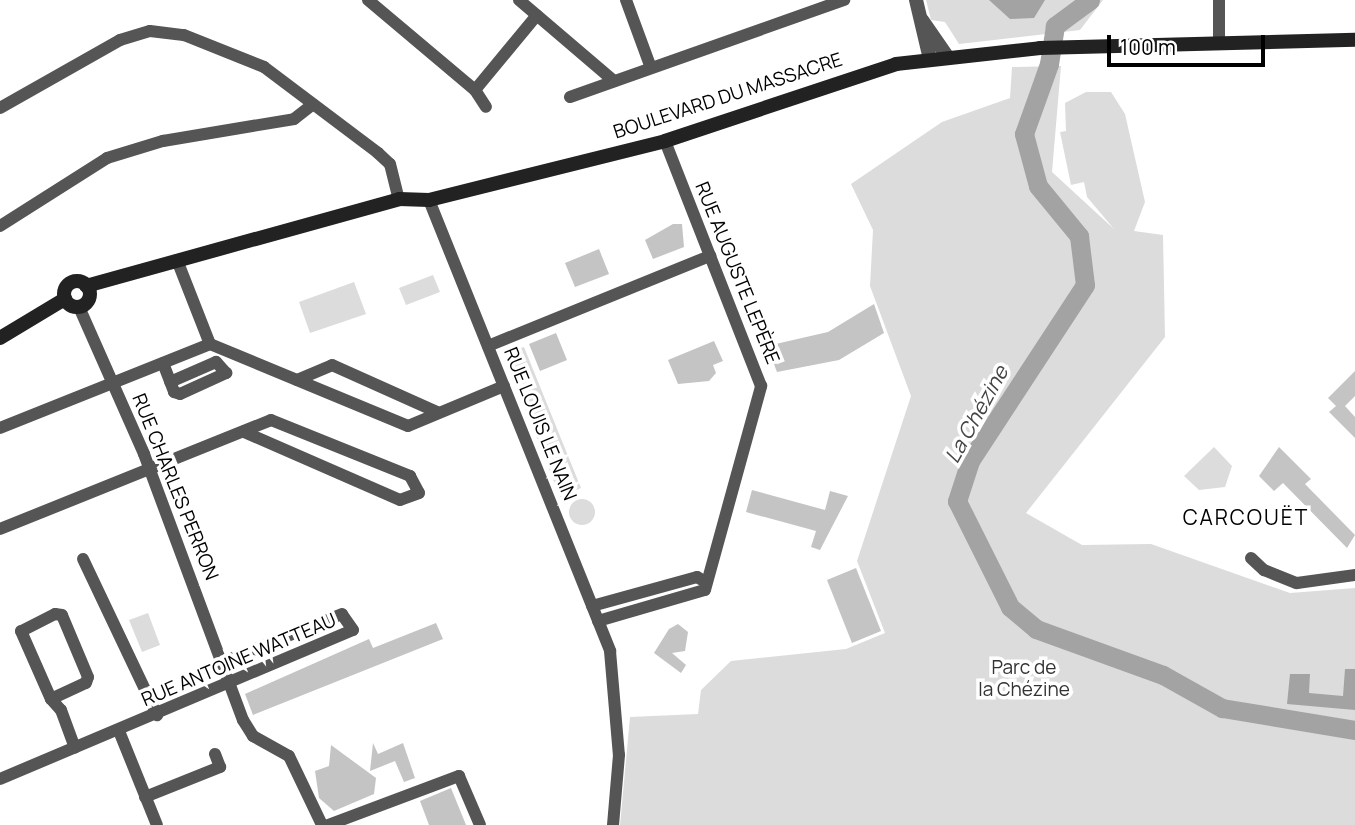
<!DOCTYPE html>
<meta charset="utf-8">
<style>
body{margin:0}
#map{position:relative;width:1355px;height:825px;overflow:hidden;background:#fff;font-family:Manrope,sans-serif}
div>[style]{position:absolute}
.green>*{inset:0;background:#dcdcdc}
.round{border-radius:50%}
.water>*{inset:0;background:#a3a3a3}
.river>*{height:19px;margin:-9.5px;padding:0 9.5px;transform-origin:9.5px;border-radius:9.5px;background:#a3a3a3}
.building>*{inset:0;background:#c4c4c4}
.minor>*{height:12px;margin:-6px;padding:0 6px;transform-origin:6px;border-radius:6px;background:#555}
.tertiary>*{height:14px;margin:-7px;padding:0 7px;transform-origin:7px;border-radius:7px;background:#555}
.secondary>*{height:14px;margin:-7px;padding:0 7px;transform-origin:7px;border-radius:7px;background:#222}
.secondary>.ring{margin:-7px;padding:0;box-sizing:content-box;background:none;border:14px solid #222;border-radius:50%}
span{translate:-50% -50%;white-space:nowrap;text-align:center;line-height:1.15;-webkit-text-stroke:7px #fff;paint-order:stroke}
.street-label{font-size:19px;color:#000}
.park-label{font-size:19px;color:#333}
.water-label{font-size:21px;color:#444;font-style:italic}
.neighbourhood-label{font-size:21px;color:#000;letter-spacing:2px}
.scale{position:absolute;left:1107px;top:35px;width:158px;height:32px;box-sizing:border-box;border:4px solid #000;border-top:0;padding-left:9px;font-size:21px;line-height:24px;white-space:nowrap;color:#000;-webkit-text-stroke:5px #fff;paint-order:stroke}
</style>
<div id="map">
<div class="green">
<i style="clip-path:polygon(926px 0,1103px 0,1080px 30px,959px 44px,945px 22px,931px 20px)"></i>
<i style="clip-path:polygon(1061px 66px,1052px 172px,1114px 229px,1087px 197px,1084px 182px,1071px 185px,1060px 132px,1066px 131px,1065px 103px,1086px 92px,1111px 92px,1125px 114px,1145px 202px,1134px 231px,1163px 235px,1165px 337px,1026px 513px,1082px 545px,1151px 544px,1290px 593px,1355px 588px,1355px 825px,620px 825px,630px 717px,698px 714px,701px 690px,731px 661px,846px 649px,885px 633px,857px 561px,911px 396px,870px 286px,873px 230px,851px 184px,942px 122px,1010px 98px,1012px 67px)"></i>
<i style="clip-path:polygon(433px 275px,440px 292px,406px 305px,399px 288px)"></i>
<i style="clip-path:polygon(354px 282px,366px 314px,310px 333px,299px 302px)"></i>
<i style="clip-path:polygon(524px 347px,581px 488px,560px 497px,504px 354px)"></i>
<i style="clip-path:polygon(1214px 447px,1232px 466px,1225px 487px,1199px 490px,1184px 476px)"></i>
<i class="round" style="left:569px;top:499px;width:26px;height:26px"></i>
<i style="clip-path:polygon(148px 613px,160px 645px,142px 652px,129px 620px)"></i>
</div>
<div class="water">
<i style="clip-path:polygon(989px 0,1045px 0,1034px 18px,1010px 19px)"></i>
<i style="clip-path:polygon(1345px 669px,1355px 669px,1355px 710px,1287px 704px,1290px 674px,1310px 674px,1309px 693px,1343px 696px)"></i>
</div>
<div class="river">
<i style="left:1090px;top:0;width:44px;rotate:143.4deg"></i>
<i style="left:1055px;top:26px;width:38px;rotate:99deg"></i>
<i style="left:1049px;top:64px;width:74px;rotate:109.7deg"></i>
<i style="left:1024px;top:134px;width:54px;rotate:74.9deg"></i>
<i style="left:1038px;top:186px;width:65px;rotate:50.6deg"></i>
<i style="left:1079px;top:236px;width:49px;rotate:83deg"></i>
<i style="left:1085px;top:285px;width:210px;rotate:123.2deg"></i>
<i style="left:970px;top:461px;width:42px;rotate:108deg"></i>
<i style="left:957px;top:501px;width:119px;rotate:63.4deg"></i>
<i style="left:1010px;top:607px;width:34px;rotate:40deg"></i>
<i style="left:1036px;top:629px;width:135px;rotate:19.9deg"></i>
<i style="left:1163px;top:675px;width:68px;rotate:29.2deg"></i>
<i style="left:1222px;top:708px;width:135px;rotate:9.4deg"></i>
</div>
<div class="building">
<i style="clip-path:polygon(673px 224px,682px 224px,684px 247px,653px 259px,645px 240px)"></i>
<i style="clip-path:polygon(599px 249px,609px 274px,575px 287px,565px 263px)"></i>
<i style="clip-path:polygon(874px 304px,884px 333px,839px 360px,777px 372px,767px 346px,828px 332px)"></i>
<i style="clip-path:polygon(556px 333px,567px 360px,540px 371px,529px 344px)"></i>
<i style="clip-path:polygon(714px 341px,723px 361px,713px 365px,716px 373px,709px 381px,678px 384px,668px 360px)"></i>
<i style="clip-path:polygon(1355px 371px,1355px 396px,1345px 406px,1355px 417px,1355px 438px,1329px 412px,1336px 406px,1328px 398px)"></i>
<i style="clip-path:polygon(1279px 447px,1311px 479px,1305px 484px,1355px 535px,1347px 548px,1283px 483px,1274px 491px,1259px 476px)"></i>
<i style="clip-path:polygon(752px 490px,825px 510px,830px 491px,848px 496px,820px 550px,811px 547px,816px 531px,746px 512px)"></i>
<i style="clip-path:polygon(856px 568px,881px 631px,852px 643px,827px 580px)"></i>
<i style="clip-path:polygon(436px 623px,443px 639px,253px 715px,245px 694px,369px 639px,373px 648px)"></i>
<i style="clip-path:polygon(678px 624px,688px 632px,685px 651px,672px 653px,686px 665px,681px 673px,654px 653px,669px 629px)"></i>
<i style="clip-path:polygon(373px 743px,378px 754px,403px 743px,415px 778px,404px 782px,395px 761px,370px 771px)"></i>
<i style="clip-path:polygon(331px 745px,376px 778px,374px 794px,334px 811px,319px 798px,315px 771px,329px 766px)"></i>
<i style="clip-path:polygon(451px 788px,466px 825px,429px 825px,420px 801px)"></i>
</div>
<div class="minor">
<i style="left:368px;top:0;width:140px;rotate:40.1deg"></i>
<i style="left:475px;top:90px;width:97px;rotate:-50.4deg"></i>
<i style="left:519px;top:0;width:125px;rotate:40.5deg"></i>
<i style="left:626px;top:0;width:72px;rotate:69.8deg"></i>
<i style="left:1219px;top:42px;width:42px;rotate:-90deg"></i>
<i style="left:475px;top:90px;width:20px;rotate:57deg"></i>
<i style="left:570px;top:97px;width:291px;rotate:-19.5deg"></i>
<i style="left:0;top:108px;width:138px;rotate:-29.5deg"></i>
<i style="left:120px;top:40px;width:31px;rotate:-17deg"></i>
<i style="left:150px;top:31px;width:34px;rotate:7deg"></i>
<i style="left:184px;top:35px;width:86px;rotate:21.8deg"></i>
<i style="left:264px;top:67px;width:143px;rotate:37deg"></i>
<i style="left:378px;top:153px;width:16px;rotate:43deg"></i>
<i style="left:390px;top:164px;width:36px;rotate:76deg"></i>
<i style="left:429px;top:200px;width:486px;rotate:68.1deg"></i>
<i style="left:610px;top:651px;width:104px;rotate:85.1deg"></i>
<i style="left:619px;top:755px;width:70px;rotate:94.9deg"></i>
<i style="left:0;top:226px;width:127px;rotate:-32.4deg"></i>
<i style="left:107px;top:158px;width:59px;rotate:-16.9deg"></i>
<i style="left:163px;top:141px;width:133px;rotate:-9.5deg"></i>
<i style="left:294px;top:119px;width:24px;rotate:-38deg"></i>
<i style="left:177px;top:260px;width:90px;rotate:68.6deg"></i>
<i style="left:79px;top:307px;width:161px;rotate:66.1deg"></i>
<i style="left:144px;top:454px;width:284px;rotate:69.6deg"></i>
<i style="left:243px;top:720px;width:19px;rotate:58deg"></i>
<i style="left:253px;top:736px;width:41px;rotate:29.1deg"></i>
<i style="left:289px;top:756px;width:76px;rotate:64.4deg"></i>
<i style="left:488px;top:346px;width:240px;rotate:-22.1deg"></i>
<i style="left:163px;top:363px;width:31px;rotate:69deg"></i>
<i style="left:174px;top:392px;width:6px;rotate:18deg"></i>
<i style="left:180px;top:394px;width:51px;rotate:-24.5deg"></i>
<i style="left:226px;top:373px;width:15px;rotate:-132deg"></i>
<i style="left:216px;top:362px;width:50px;rotate:156.5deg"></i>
<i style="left:297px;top:380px;width:38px;rotate:-23deg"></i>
<i style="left:332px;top:365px;width:115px;rotate:24.1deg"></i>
<i style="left:0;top:428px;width:226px;rotate:-21.8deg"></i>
<i style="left:210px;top:344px;width:214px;rotate:22.5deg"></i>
<i style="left:408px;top:426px;width:104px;rotate:-22.6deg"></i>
<i style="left:0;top:529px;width:292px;rotate:-21.9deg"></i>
<i style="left:271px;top:420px;width:150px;rotate:21.9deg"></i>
<i style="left:410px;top:476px;width:19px;rotate:62deg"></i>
<i style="left:419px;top:493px;width:20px;rotate:160deg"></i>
<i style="left:400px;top:500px;width:170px;rotate:-156.4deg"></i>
<i style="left:1251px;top:558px;width:18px;rotate:43deg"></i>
<i style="left:1264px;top:570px;width:35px;rotate:22deg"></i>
<i style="left:1297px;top:583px;width:59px;rotate:-7.9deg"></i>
<i style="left:83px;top:559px;width:173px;rotate:64.6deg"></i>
<i style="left:592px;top:606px;width:109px;rotate:-15.4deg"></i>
<i style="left:697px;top:577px;width:8px;rotate:30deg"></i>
<i style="left:598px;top:621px;width:111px;rotate:-16.2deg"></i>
<i style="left:705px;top:590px;width:212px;rotate:-74.6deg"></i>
<i style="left:761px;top:386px;width:263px;rotate:-111.4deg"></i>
<i style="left:51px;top:699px;width:38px;rotate:-25deg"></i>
<i style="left:86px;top:683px;width:6px;rotate:-72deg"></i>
<i style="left:88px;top:677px;width:67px;rotate:-112.8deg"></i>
<i style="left:62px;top:615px;width:7px;rotate:-172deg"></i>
<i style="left:55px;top:614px;width:38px;rotate:153deg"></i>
<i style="left:21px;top:631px;width:74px;rotate:66.2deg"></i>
<i style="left:51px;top:699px;width:15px;rotate:48deg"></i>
<i style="left:61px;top:710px;width:40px;rotate:69.8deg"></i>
<i style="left:119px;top:731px;width:101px;rotate:68deg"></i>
<i style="left:0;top:779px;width:383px;rotate:-22.9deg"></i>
<i style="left:353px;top:630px;width:19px;rotate:-125deg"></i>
<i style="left:342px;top:614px;width:128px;rotate:158deg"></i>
<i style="left:145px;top:797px;width:81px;rotate:-21.8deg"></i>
<i style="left:220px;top:767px;width:14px;rotate:-111deg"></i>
<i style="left:328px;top:825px;width:140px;rotate:-20.5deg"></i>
<i style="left:459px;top:776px;width:53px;rotate:66.8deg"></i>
</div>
<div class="tertiary">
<i style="left:916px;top:0;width:61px;rotate:76.7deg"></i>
<i style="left:922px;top:20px;width:44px;rotate:55.2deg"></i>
</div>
<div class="secondary">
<i class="ring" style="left:64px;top:281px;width:12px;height:12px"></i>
<i style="left:86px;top:286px;width:325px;rotate:-15.5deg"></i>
<i style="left:399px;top:199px;width:30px;rotate:2deg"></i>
<i style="left:429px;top:200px;width:243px;rotate:-14deg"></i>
<i style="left:665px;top:141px;width:243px;rotate:-18.4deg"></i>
<i style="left:896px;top:64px;width:145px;rotate:-6.3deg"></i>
<i style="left:1040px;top:48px;width:315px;rotate:-1.5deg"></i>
<i style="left:0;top:338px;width:76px;rotate:-31deg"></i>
</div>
<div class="street-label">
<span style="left:728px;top:96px;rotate:-18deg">BOULEVARD DU MASSACRE</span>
<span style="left:737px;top:273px;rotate:68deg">RUE AUGUSTE LEPÈRE</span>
<span style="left:540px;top:424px;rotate:68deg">RUE LOUIS LE NAIN</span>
<span style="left:175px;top:487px;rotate:68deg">RUE CHARLES PERRON</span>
<span style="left:239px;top:660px;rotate:-23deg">RUE ANTOINE WATTEAU</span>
</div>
<div class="park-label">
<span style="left:1024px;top:679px">Parc de<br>la Chézine</span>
</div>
<div class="water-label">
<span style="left:976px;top:414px;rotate:-61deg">La Chézine</span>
</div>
<div class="neighbourhood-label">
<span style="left:1246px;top:517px">CARCOUËT</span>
</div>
<div class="scale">100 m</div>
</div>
